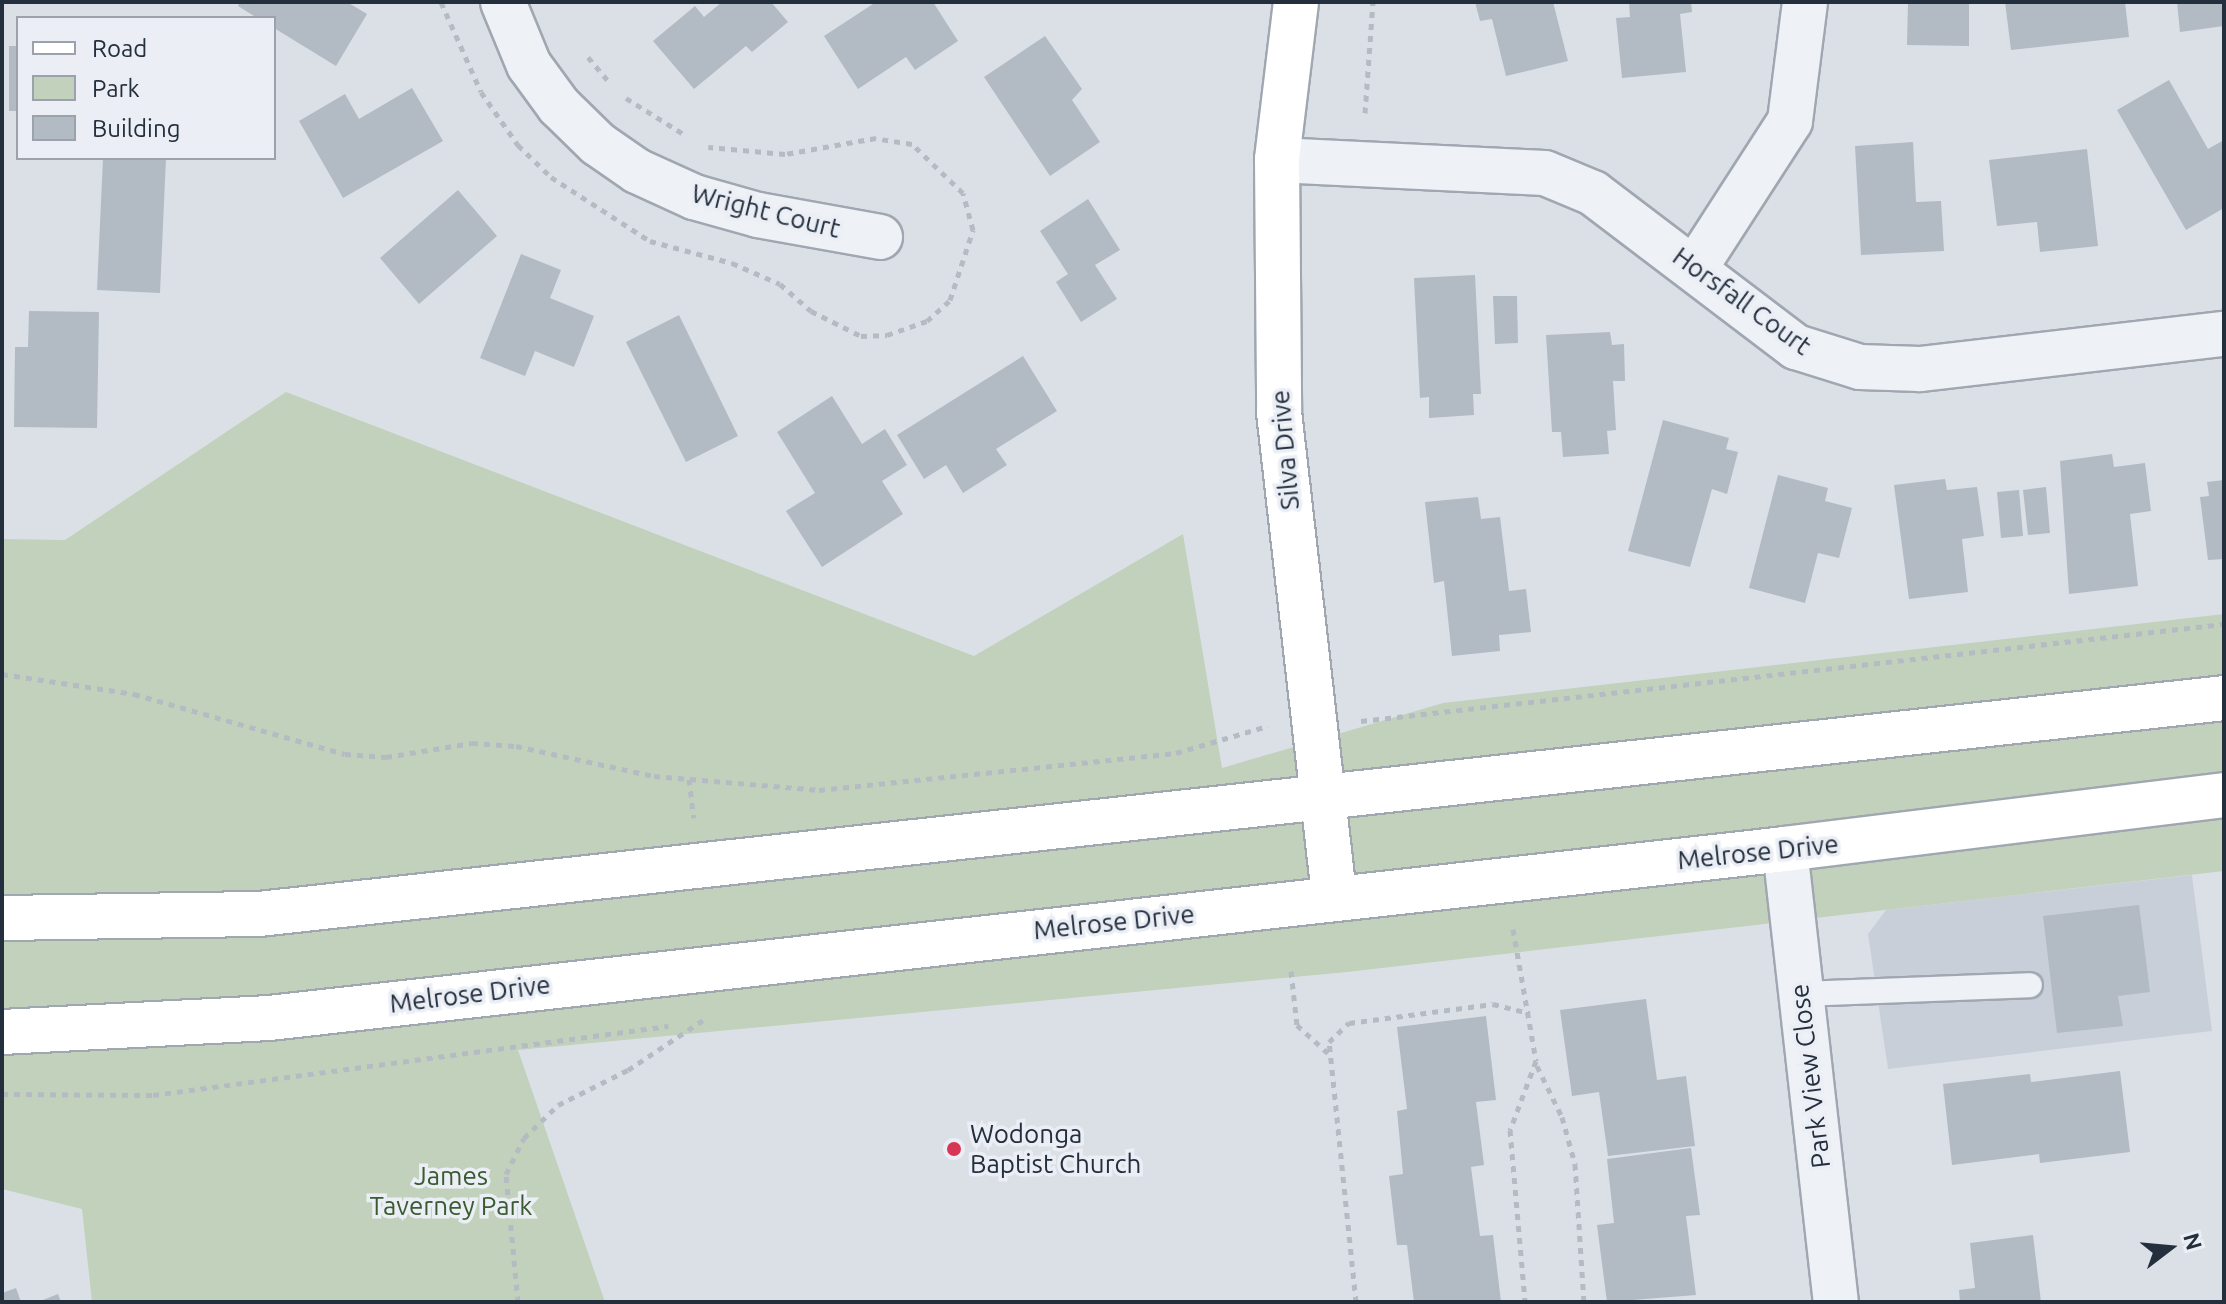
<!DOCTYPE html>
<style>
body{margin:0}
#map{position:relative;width:2226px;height:1304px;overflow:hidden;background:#dbe0e7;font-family:Ubuntu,sans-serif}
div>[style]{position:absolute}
.built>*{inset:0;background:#c9cfd9}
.green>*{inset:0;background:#c2d1bc}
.building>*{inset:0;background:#b2bac4}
.path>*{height:5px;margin-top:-2.5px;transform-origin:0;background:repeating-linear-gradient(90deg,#b5bbc2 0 6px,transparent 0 12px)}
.roads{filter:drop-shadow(2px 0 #a0a7b1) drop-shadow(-2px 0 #a0a7b1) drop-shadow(0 2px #a0a7b1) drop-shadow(0 -2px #a0a7b1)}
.lane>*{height:24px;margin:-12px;padding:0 12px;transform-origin:12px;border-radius:12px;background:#eef1f5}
.street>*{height:44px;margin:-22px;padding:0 22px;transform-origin:22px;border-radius:22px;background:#eef1f5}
.secondary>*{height:44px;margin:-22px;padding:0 22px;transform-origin:22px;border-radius:22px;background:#fff}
.dots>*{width:22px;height:22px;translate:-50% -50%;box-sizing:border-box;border:4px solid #ebeff5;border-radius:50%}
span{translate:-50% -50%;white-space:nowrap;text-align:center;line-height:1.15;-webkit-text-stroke:7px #ebeff5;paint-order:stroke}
.street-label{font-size:26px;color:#242f3e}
.poi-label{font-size:26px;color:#242f3e}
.left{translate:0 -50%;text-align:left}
.park-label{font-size:26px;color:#3a5b31}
.frame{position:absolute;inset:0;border:4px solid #242f3e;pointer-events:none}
.legend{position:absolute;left:16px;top:16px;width:260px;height:144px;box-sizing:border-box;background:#ebeff5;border:2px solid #9ba2ac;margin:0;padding:10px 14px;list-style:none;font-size:24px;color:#242f3e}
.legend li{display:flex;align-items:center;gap:16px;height:40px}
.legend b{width:40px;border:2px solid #9ba2ac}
.north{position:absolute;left:2130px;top:1208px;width:80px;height:80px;-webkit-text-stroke:6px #ebeff5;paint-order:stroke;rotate:74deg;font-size:22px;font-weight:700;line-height:32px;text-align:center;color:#242f3e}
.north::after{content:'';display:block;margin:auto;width:28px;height:36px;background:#242f3e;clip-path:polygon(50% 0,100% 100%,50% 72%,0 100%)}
</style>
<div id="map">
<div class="built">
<i style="clip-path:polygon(2192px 875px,2212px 1031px,1888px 1069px,1868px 934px,1886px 910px)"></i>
</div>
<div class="green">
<i style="clip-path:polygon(286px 392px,974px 656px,1183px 534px,1222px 768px,1443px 703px,2224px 614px,2224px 871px,1347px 972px,518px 1050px,605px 1302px,92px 1302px,82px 1209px,2px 1189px,2px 539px,65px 540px)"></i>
</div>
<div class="building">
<i style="clip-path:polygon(240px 2px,347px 2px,367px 14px,336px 66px,274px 28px,274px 18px,257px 18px,238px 6px)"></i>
<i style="clip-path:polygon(722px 2px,771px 2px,788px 22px,752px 52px,746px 46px,694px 89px,653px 41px,695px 6px,704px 17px)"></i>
<i style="clip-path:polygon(876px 2px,933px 2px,958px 41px,915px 70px,906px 57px,858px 89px,824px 36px)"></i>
<i style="clip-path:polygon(1475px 2px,1553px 2px,1568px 61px,1506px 76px,1492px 19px,1480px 21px)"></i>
<i style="clip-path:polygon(1629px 2px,1691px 2px,1692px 12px,1680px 14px,1686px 72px,1622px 78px,1616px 18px,1630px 17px)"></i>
<i style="clip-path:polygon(1908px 2px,1969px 2px,1969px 46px,1907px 45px)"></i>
<i style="clip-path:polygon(2005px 2px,2125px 2px,2129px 37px,2011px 50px)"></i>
<i style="clip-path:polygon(2177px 2px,2224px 2px,2224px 26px,2180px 32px)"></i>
<i style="clip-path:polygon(1045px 36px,1082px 89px,1072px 100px,1100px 142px,1050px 176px,984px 77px)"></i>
<i style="clip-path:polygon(9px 46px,18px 46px,18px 111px,9px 111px)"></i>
<i style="clip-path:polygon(2169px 80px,2208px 149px,2224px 140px,2224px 208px,2186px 230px,2117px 110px)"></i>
<i style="clip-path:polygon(412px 88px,443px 141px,343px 198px,299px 121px,345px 94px,359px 119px)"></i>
<i style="clip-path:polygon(1913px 142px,1916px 202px,1941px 201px,1944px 251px,1861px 255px,1855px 146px)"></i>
<i style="clip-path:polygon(2087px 149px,2098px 246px,2040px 252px,2037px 222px,1997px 226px,1989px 160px)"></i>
<i style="clip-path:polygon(103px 158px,166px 158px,160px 293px,97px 290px)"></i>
<i style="clip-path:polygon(458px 190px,497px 236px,419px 304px,380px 258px)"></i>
<i style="clip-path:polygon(1088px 199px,1120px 250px,1095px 265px,1117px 299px,1081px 322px,1056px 282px,1068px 274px,1040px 231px)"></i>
<i style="clip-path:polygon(521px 254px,561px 270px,550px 298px,594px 316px,574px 367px,535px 351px,525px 376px,480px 358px)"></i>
<i style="clip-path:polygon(1475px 275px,1481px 394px,1473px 394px,1474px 415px,1429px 418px,1429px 397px,1420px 398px,1414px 278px)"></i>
<i style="clip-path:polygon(1493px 296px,1517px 296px,1518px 343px,1495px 344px)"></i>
<i style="clip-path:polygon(29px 311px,99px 312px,97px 428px,14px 427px,15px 347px,28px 347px)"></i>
<i style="clip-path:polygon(679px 315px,738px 436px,686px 462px,626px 342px)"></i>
<i style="clip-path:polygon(1610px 332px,1612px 345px,1624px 344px,1625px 381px,1613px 381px,1616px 430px,1607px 431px,1609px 454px,1563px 457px,1561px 432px,1552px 432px,1546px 335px)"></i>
<i style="clip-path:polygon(1023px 356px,1057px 411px,996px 449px,1007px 465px,963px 493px,946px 465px,924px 479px,897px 435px)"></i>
<i style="clip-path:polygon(832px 396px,862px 444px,885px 429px,907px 465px,882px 481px,903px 514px,822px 567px,786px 511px,815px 493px,777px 432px)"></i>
<i style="clip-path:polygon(1663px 420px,1729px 438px,1726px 449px,1738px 452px,1727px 494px,1712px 489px,1690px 567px,1628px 551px)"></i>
<i style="clip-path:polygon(2112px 454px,2114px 467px,2145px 463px,2151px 511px,2130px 514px,2138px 586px,2069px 594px,2060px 461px)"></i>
<i style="clip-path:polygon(1778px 475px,1828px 488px,1825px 501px,1852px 508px,1839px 558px,1818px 553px,1805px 603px,1749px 588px)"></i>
<i style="clip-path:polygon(1945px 479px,1947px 490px,1977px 487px,1984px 536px,1962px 539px,1968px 592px,1909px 599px,1894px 485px)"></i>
<i style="clip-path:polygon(2224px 480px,2224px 559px,2208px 560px,2200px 497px,2209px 496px,2207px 482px)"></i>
<i style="clip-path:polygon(2046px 487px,2050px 533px,2028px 535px,2023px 490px)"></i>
<i style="clip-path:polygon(2019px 490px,2023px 536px,2001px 538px,1997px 492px)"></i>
<i style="clip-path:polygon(1478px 497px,1481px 519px,1500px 517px,1509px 591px,1526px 589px,1531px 632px,1499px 635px,1500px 651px,1452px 656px,1444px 581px,1434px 583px,1425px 502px)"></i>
<i style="clip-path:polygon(2139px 905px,2150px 992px,2118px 996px,2123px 1026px,2057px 1033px,2043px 916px)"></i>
<i style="clip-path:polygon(1646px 999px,1657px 1080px,1686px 1076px,1695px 1146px,1608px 1156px,1599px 1092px,1572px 1096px,1560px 1010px)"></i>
<i style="clip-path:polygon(1486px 1016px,1496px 1100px,1476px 1102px,1484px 1165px,1471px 1167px,1480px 1236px,1493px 1235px,1501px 1302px,1414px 1302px,1407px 1245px,1397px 1245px,1389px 1176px,1403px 1174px,1397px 1111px,1407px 1109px,1397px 1027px)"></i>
<i style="clip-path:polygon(2120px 1071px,2130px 1152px,2040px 1163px,2039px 1154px,1952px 1165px,1943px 1084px,2030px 1074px,2031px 1082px)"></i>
<i style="clip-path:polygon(1691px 1148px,1700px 1215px,1686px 1216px,1696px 1295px,1607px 1302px,1597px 1225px,1614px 1223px,1607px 1159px)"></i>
<i style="clip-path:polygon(2033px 1235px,2041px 1302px,1960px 1302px,1959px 1290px,1975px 1288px,1970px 1243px)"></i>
<i style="clip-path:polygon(16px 1288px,21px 1302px,2px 1302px,2px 1293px)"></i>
<i style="clip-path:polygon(58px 1294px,61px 1302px,38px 1302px)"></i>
</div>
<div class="path">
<i style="left:441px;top:2px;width:98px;rotate:66deg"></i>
<i style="left:481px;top:92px;width:65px;rotate:55.1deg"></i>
<i style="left:518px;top:145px;width:46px;rotate:44.1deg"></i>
<i style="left:551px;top:177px;width:118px;rotate:32.9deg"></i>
<i style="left:650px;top:241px;width:85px;rotate:15deg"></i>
<i style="left:732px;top:263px;width:52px;rotate:23.6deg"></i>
<i style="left:780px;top:284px;width:41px;rotate:41.1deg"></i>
<i style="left:811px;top:311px;width:56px;rotate:26.6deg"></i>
<i style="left:861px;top:336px;width:26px;rotate:-2deg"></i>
<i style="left:887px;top:335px;width:42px;rotate:-19.3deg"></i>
<i style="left:927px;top:321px;width:31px;rotate:-42deg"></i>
<i style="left:950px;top:300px;width:74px;rotate:-71.8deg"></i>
<i style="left:973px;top:230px;width:38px;rotate:-105deg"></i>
<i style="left:963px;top:193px;width:71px;rotate:-136.1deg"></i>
<i style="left:912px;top:144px;width:36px;rotate:-171deg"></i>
<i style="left:876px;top:138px;width:92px;rotate:170deg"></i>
<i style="left:785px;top:154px;width:77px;rotate:-174.8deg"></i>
<i style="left:588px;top:57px;width:30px;rotate:50deg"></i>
<i style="left:626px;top:98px;width:70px;rotate:32.1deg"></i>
<i style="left:1365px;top:113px;width:111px;rotate:-85.9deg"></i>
<i style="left:2px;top:674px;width:134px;rotate:8.6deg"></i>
<i style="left:134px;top:694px;width:219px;rotate:15.9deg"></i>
<i style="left:345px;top:754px;width:41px;rotate:4.2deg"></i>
<i style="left:386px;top:757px;width:87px;rotate:-9.2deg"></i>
<i style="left:472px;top:743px;width:44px;rotate:3.9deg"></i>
<i style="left:516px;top:746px;width:141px;rotate:12.3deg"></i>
<i style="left:654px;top:776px;width:166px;rotate:4.8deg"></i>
<i style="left:819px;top:790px;width:359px;rotate:-5.9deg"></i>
<i style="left:1176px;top:753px;width:96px;rotate:-16.4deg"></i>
<i style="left:1361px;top:721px;width:868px;rotate:-6.41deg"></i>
<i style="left:689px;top:779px;width:39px;rotate:83deg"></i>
<i style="left:1513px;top:929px;width:134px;rotate:80.1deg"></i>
<i style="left:1536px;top:1061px;width:74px;rotate:110.6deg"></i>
<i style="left:1510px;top:1130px;width:173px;rotate:85deg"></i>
<i style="left:1291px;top:971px;width:54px;rotate:83.7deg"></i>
<i style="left:1297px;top:1025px;width:43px;rotate:42.2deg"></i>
<i style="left:1537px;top:1066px;width:57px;rotate:63.9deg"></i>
<i style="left:1562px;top:1117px;width:49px;rotate:74.5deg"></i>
<i style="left:1575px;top:1164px;width:138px;rotate:86.3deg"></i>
<i style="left:2px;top:1094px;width:151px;rotate:0.4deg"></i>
<i style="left:153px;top:1095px;width:520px;rotate:-7.63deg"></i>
<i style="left:518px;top:1302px;width:129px;rotate:-95.4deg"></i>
<i style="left:506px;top:1174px;width:40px;rotate:-63.4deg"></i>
<i style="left:524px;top:1138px;width:47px;rotate:-44.1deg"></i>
<i style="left:558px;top:1105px;width:78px;rotate:-26.6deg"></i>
<i style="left:628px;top:1070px;width:90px;rotate:-33.7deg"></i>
<i style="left:1356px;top:1302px;width:261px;rotate:-95.9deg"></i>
<i style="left:1329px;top:1042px;width:28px;rotate:-44deg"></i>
<i style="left:1349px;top:1023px;width:145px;rotate:-7.5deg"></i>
<i style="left:1493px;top:1004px;width:38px;rotate:14deg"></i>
</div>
<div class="roads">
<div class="lane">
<i style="left:1800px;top:994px;width:230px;rotate:-2.2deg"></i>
</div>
<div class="street">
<i style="left:503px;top:2px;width:68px;rotate:67.6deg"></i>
<i style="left:529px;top:65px;width:51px;rotate:53.8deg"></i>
<i style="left:559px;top:106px;width:54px;rotate:44.3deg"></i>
<i style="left:598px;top:144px;width:47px;rotate:34.7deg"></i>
<i style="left:637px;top:171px;width:63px;rotate:24.5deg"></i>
<i style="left:694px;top:197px;width:66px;rotate:15.7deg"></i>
<i style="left:758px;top:215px;width:124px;rotate:10.2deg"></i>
<i style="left:1277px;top:160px;width:268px;rotate:2.8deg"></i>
<i style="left:1545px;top:173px;width:52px;rotate:22.6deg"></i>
<i style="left:1593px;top:193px;width:255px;rotate:37.2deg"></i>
<i style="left:1796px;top:347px;width:67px;rotate:17.4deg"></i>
<i style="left:1860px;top:367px;width:60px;rotate:1.9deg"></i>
<i style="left:1920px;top:369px;width:306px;rotate:-6.6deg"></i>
<i style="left:1695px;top:268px;width:175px;rotate:-57.1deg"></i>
<i style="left:1790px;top:121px;width:120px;rotate:-82.8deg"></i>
<i style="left:1785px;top:849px;width:456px;rotate:83.6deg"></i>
</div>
<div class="secondary">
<i style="left:1296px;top:2px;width:159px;rotate:96.9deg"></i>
<i style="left:1277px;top:160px;width:252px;rotate:89.5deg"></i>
<i style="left:1279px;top:412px;width:489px;rotate:83.5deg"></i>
<i style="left:2px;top:918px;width:257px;rotate:-0.9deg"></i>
<i style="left:259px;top:914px;width:1977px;rotate:-6.27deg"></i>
<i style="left:2px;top:1032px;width:267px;rotate:-3deg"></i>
<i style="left:269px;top:1018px;width:1525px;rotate:-6.36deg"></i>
<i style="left:1785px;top:849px;width:442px;rotate:-7deg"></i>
</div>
</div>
<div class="dots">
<i style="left:954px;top:1149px;background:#d73654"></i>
</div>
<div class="street-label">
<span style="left:766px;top:211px;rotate:14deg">Wright Court</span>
<span style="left:1742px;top:301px;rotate:36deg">Horsfall Court</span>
<span style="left:1285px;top:450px;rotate:-95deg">Silva Drive</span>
<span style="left:1758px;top:852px;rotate:-6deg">Melrose Drive</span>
<span style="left:1114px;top:922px;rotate:-6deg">Melrose Drive</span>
<span style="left:470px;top:994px;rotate:-7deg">Melrose Drive</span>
<span style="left:1810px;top:1076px;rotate:-97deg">Park View Close</span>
</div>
<div class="poi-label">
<span class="left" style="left:970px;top:1149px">Wodonga<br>Baptist Church</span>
</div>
<div class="park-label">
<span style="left:451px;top:1191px">James<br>Taverney Park</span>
</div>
<div class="frame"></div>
<ul class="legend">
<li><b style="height:10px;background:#fff"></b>Road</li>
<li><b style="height:22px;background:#c2d1bc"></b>Park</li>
<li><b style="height:22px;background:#b2bac4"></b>Building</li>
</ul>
<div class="north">N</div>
</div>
